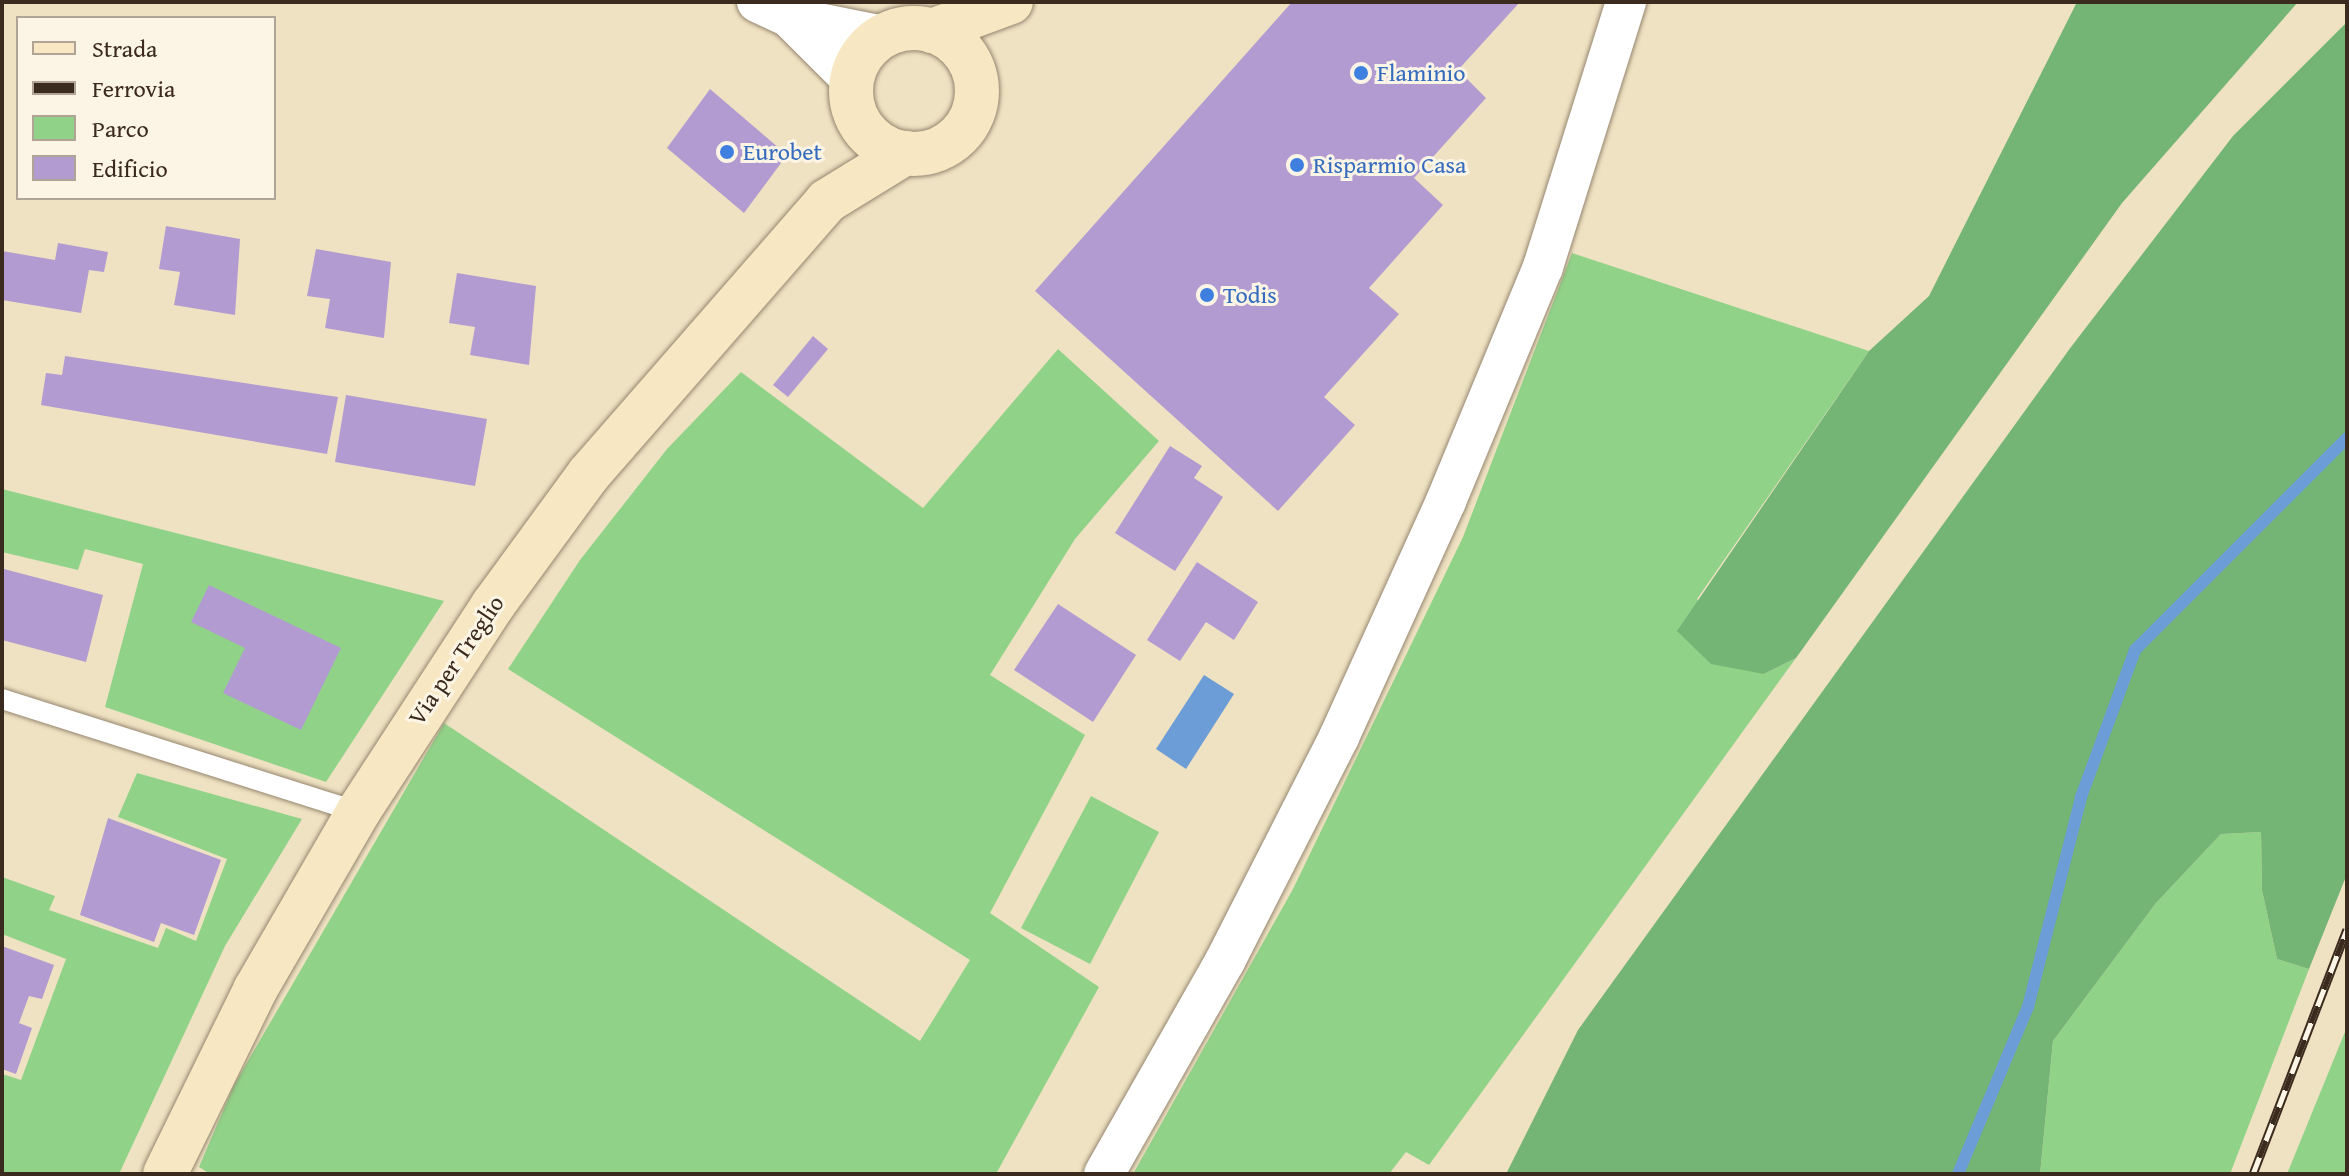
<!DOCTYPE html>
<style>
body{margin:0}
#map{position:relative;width:2349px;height:1176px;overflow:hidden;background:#efe2c2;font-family:"Gentium Book Plus",serif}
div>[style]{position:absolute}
.green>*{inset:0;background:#91d289}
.forest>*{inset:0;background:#74b475}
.water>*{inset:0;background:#6c9dd6}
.stream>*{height:12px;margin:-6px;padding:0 6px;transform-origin:6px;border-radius:6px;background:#6c9dd6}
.building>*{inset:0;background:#b29bd1}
.roads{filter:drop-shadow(0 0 2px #958670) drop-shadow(0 0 2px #958670)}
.service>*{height:20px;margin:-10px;padding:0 10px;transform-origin:10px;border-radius:10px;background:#fff}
.minor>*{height:40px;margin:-20px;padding:0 20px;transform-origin:20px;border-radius:20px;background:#fff}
.secondary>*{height:44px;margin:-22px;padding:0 22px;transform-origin:22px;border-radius:22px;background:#f7e8c3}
.secondary>.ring{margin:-22px;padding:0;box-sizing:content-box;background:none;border:44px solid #f7e8c3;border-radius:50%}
.rail>*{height:9px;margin-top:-4.5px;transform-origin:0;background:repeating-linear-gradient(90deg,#fcf5e5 0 18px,#3b2a1e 0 36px);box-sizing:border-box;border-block:2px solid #3b2a1e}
.dots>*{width:22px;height:22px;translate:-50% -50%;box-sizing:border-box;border:4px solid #fcf5e5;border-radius:50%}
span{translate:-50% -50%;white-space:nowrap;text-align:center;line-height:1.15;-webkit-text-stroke:6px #fcf5e5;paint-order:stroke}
.shop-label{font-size:24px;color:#366cbe}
.left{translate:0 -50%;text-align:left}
.street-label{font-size:24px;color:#3b2a1e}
.frame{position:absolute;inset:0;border:4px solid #3b2a1e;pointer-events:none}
.legend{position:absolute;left:16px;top:16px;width:260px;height:184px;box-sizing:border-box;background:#fcf5e5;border:2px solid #afa495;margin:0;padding:10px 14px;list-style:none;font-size:24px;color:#3b2a1e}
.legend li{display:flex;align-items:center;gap:16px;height:40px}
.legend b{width:40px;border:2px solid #afa495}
</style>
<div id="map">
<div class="green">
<div style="clip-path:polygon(1572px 253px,1869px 351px,1697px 599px,1764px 674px,1796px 658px,1429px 1165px,1406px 1152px,1389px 1174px,1133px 1174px,1293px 889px,1463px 537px)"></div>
<div style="clip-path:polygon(1058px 349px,1159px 441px,1075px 539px,990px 675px,1085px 735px,990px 913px,1099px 987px,996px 1174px,210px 1174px,199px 1167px,234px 1085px,444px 723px,920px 1041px,970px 960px,508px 669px,580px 560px,667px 449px,741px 372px,923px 508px)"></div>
<div style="clip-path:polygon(2px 489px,444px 601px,326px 782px,105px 707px,143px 564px,85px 549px,78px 570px,2px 552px)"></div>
<div style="clip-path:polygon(137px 773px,302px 819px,225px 946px,119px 1174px,2px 1174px,2px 1074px,21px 1080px,66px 959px,2px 934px,2px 877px,55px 896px,49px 910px,158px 948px,166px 928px,196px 941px,227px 859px,118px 817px)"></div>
<div style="clip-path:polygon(1091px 796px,1159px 832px,1090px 964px,1021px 928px)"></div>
<div style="clip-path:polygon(2261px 832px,2262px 890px,2277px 959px,2309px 969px,2230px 1174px,2040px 1174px,2053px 1041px,2156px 903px,2221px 834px)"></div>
<div style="clip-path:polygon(2347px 1027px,2347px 1174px,2287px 1174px)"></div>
</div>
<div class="forest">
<div style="clip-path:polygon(2077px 2px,2298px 2px,2122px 203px,1796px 658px,1764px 674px,1711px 664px,1677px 631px,1869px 351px,1929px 296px)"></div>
<div style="clip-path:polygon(2347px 22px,2347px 874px,2309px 969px,2277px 959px,2262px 890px,2261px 832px,2221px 834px,2156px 903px,2053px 1041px,2040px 1174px,1506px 1174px,1578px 1030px,2071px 347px,2233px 136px)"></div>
</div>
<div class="water">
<div style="clip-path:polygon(1204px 675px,1234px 694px,1186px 769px,1156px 749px)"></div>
</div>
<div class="stream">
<div style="left:1958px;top:1174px;width:181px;rotate:-67.3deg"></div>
<div style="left:2028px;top:1007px;width:217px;rotate:-75.8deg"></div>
<div style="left:2081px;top:797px;width:157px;rotate:-69.8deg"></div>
<div style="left:2135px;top:650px;width:300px;rotate:-45deg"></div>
</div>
<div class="building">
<div style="clip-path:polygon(1292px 2px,1520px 2px,1458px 70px,1486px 98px,1414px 178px,1443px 205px,1369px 288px,1399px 314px,1324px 397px,1355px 425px,1278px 511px,1035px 291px)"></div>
<div style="clip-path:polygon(710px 89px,787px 155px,744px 213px,667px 148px)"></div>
<div style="clip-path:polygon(166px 226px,240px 239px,235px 315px,174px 305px,180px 272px,159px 269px)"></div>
<div style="clip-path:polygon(58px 243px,108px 252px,104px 272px,89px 270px,81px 313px,2px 300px,2px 251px,55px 260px)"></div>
<div style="clip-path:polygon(316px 249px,391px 262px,384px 338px,325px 328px,330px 299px,307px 296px)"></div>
<div style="clip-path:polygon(457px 273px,536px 286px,529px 365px,470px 355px,475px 327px,449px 323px)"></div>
<div style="clip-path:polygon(813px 336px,828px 349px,788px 397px,773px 385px)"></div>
<div style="clip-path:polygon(65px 356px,338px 397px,327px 454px,41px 405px,46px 373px,62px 375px)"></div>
<div style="clip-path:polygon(346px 395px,487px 419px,475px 486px,335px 462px)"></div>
<div style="clip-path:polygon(1170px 446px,1202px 466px,1194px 478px,1223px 497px,1175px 571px,1115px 533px)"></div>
<div style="clip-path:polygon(1197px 562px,1258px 602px,1234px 640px,1206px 622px,1180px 661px,1147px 640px)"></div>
<div style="clip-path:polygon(4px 569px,103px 595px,86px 662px,2px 640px)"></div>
<div style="clip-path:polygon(209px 585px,341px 648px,301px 730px,223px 693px,245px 648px,191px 622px)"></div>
<div style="clip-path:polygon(1058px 604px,1136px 655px,1093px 722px,1014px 670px)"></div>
<div style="clip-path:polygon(108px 818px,221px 860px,194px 935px,161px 923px,154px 942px,80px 915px)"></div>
<div style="clip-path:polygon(2px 946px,54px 965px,42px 999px,29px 996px,19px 1023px,32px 1028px,16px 1074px,2px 1069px)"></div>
</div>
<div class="roads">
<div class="service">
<div style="left:2px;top:699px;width:374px;rotate:17.6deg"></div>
</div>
<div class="minor">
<div style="left:757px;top:2px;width:35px;rotate:25deg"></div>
<div style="left:789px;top:17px;width:97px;rotate:11.3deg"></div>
<div style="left:789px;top:17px;width:89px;rotate:45deg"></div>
<div style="left:1104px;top:1174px;width:245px;rotate:-60.4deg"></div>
<div style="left:1225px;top:961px;width:251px;rotate:-63deg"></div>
<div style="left:1339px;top:737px;width:259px;rotate:-65.6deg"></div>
<div style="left:1446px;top:501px;width:253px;rotate:-67.5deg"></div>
<div style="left:1543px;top:267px;width:278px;rotate:-72.6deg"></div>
</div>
<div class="secondary">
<div class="ring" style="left:851px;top:28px;width:82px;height:82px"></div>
<div style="left:932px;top:31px;width:84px;rotate:-20.2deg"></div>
<div style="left:165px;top:1174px;width:205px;rotate:-63.9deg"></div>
<div style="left:255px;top:990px;width:206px;rotate:-59.9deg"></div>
<div style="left:358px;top:812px;width:247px;rotate:-56.9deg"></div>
<div style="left:493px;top:605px;width:162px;rotate:-53.8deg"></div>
<div style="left:589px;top:474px;width:362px;rotate:-48.9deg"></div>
<div style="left:827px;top:201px;width:92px;rotate:-31.6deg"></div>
</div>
</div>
<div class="rail">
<div style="left:2253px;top:1174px;width:262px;rotate:-69deg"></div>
</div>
<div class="dots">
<div style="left:1361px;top:73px;background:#3f7fe0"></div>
<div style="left:727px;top:152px;background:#3f7fe0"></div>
<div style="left:1297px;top:165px;background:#3f7fe0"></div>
<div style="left:1207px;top:295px;background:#3f7fe0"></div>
</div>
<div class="shop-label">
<span class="left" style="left:1377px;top:73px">Flaminio</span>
<span class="left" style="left:743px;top:152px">Eurobet</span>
<span class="left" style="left:1313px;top:165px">Risparmio Casa</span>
<span class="left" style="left:1223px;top:295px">Todis</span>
</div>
<div class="street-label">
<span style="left:456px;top:660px;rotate:-56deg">Via per Treglio</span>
</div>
<div class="frame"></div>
<ul class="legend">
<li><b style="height:10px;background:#f7e8c3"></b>Strada</li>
<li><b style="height:10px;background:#3b2a1e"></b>Ferrovia</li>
<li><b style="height:22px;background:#91d289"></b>Parco</li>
<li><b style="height:22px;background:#b29bd1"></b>Edificio</li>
</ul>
</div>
